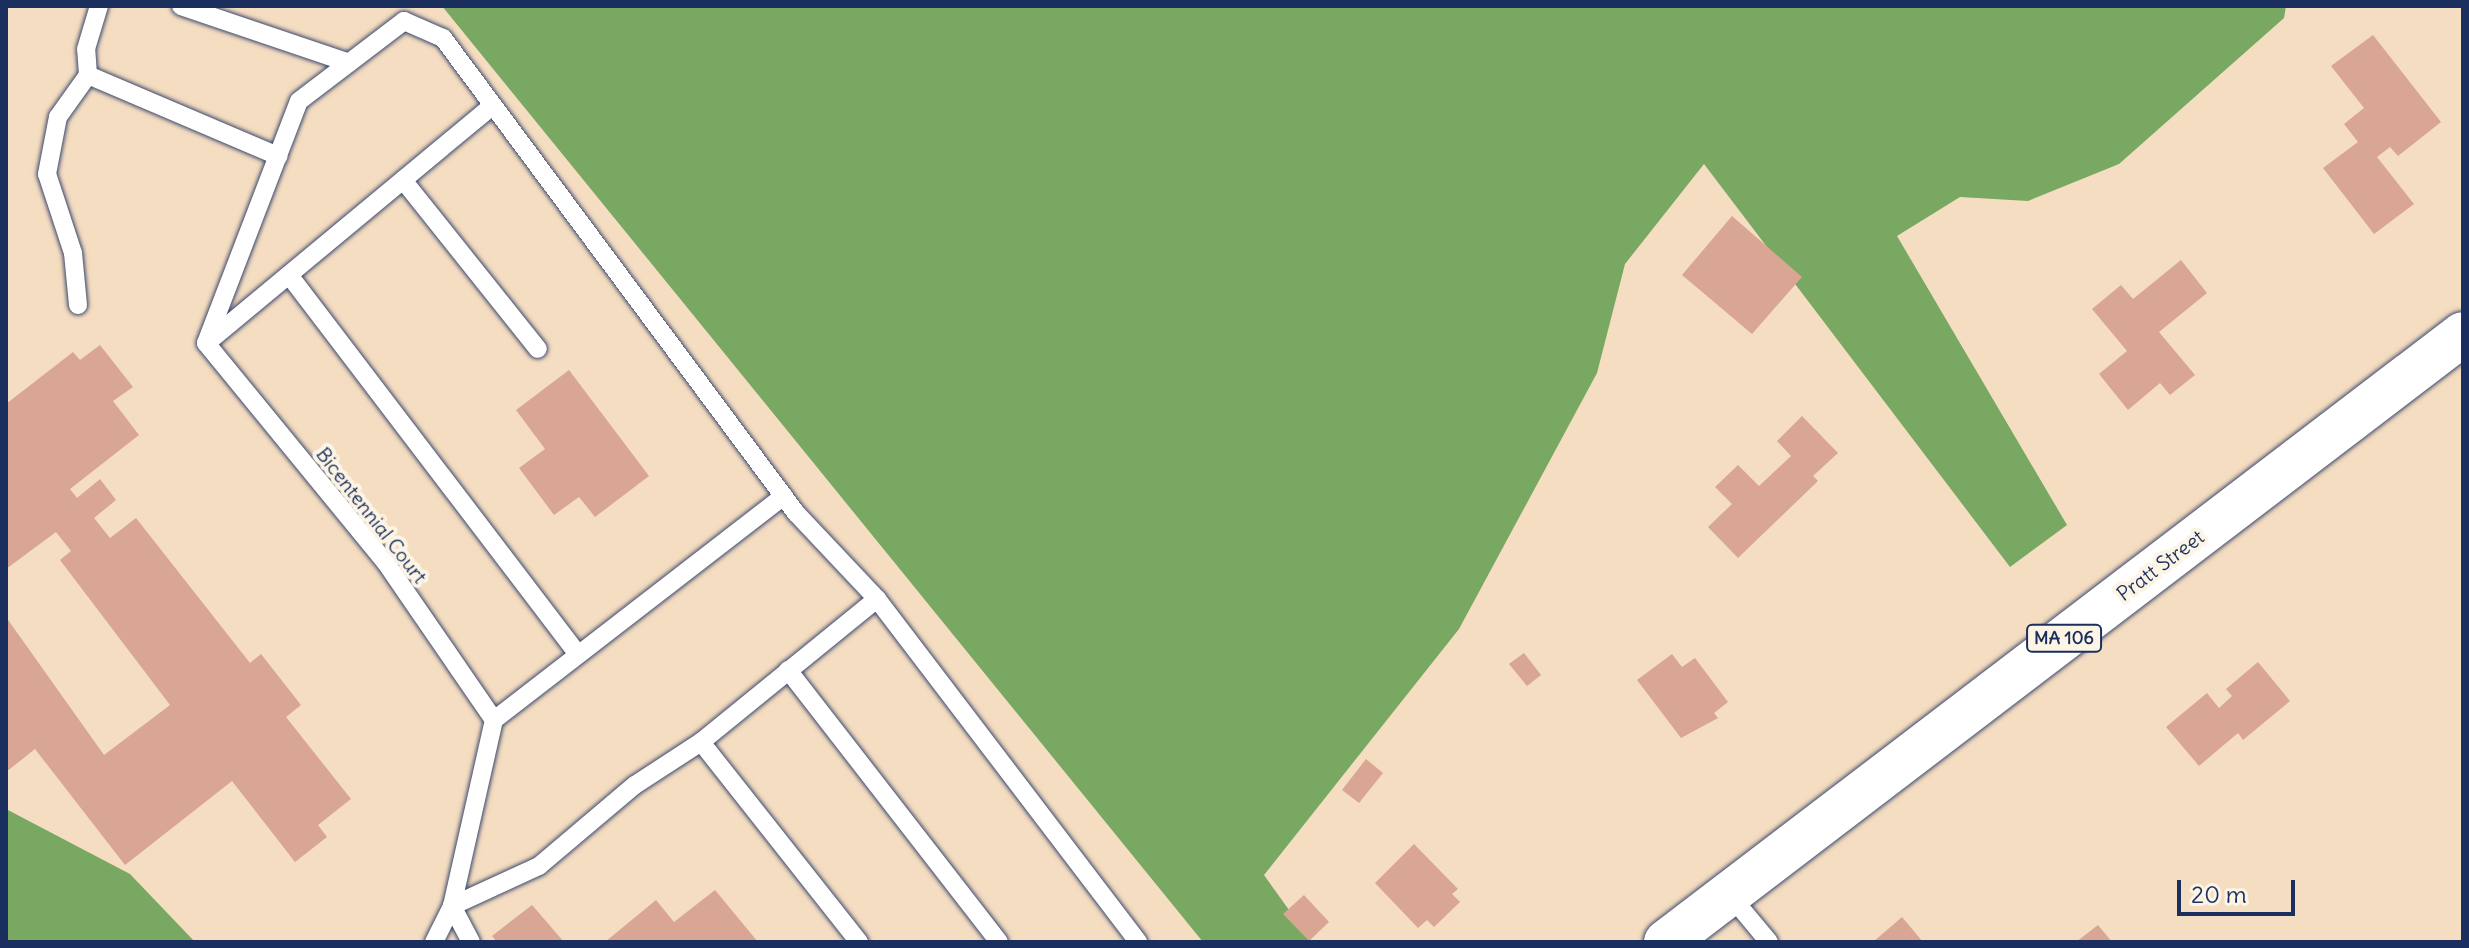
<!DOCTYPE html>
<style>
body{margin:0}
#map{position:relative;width:2469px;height:948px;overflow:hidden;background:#f5ddc1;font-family:Delius,sans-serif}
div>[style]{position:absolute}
.forest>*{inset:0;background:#78a862}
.building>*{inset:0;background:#d8a693}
.roads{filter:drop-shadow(0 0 2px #3c496d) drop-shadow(0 0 2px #3c496d)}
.service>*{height:18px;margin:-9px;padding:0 9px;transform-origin:9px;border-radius:9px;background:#fff}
.primary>*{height:44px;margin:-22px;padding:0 22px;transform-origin:22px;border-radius:22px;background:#fff}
span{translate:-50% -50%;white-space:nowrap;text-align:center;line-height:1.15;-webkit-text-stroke:8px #fcf5e5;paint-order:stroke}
.shield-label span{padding:2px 6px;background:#fcf5e5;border:2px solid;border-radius:6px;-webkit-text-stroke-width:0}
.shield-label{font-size:18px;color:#1b2f5e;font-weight:700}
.street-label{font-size:20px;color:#1b2f5e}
.frame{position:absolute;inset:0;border:8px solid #1b2f5e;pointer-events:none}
.scale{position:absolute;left:2177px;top:880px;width:118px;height:36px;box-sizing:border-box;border:4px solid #1b2f5e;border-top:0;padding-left:10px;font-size:24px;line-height:28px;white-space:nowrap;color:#1b2f5e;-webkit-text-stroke:6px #fcf5e5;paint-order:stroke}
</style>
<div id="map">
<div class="forest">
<div style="clip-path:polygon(442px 6px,2286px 6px,2284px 18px,2119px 164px,2028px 201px,1960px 197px,1897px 236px,2067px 525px,2010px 567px,1704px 164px,1625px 264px,1597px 373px,1459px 629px,1264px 875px,1312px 942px,1203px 942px)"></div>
<div style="clip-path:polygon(6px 809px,130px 874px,195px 942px,6px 942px)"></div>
</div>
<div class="building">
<div style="clip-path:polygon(2373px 35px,2441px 122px,2398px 156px,2390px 147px,2377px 157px,2414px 204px,2374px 234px,2323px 168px,2358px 142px,2344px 124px,2364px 108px,2331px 66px)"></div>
<div style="clip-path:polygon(1732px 216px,1802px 277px,1752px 334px,1682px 275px)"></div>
<div style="clip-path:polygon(2181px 260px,2207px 293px,2159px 332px,2195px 375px,2170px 395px,2160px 383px,2128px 410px,2099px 374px,2127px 351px,2092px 309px,2121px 285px,2133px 299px)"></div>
<div style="clip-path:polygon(100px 345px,133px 387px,113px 401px,139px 435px,70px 489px,77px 498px,100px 479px,116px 500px,94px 518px,110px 538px,136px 518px,250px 663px,261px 654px,301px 705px,286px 717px,351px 799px,318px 825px,327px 837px,295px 862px,232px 781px,125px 865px,35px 749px,6px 772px,6px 617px,104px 755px,170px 705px,60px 560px,71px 551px,56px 532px,6px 569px,6px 404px,73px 352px,80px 360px)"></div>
<div style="clip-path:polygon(569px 370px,649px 476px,595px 517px,579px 497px,554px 515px,519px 468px,545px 449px,516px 410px)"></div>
<div style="clip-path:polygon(1802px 416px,1838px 453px,1813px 476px,1818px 481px,1738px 558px,1708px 527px,1732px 504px,1715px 487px,1738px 465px,1759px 486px,1791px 456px,1777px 441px)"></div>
<div style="clip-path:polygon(1524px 653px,1541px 675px,1527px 686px,1509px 664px)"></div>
<div style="clip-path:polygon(1672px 654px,1682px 667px,1695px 658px,1728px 702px,1714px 713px,1718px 718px,1681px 738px,1637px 680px)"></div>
<div style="clip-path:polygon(2258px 662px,2290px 701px,2243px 740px,2238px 733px,2199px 766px,2166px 727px,2207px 693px,2219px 708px,2232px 696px,2226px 689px)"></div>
<div style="clip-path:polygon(1366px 759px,1383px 773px,1359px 803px,1342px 790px)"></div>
<div style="clip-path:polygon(1414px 844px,1458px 889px,1452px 894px,1460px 902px,1434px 927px,1427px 920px,1418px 928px,1375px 883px)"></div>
<div style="clip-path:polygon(715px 890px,758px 942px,605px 942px,656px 900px,674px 922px)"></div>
<div style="clip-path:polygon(1304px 895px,1329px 922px,1309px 941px,1283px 914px)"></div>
<div style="clip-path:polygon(532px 905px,564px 942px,497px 942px,492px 936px)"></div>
<div style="clip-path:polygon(1902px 917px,1923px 942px,1873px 942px)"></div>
<div style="clip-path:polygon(2098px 925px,2112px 942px,2076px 942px)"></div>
</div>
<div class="roads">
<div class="service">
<div style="left:181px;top:6px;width:177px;rotate:18.7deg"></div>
<div style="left:88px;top:75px;width:207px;rotate:23.1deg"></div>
<div style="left:403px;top:180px;width:216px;rotate:51.4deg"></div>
<div style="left:289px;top:275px;width:477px;rotate:52.7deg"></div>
<div style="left:78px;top:305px;width:52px;rotate:-95.5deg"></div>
<div style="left:73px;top:253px;width:83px;rotate:-108.2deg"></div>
<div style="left:47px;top:174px;width:58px;rotate:-79.1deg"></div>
<div style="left:58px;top:117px;width:52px;rotate:-54.5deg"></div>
<div style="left:88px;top:75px;width:26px;rotate:-94deg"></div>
<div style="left:86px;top:49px;width:45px;rotate:-73.2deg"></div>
<div style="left:209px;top:341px;width:366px;rotate:-39.7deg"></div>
<div style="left:206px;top:343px;width:259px;rotate:-69deg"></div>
<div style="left:299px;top:101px;width:132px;rotate:-37.3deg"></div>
<div style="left:404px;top:21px;width:43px;rotate:23.6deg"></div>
<div style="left:443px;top:38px;width:592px;rotate:53.38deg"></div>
<div style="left:796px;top:513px;width:118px;rotate:46.7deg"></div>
<div style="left:877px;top:599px;width:431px;rotate:52.7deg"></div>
<div style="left:206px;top:343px;width:284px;rotate:50.7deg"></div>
<div style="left:386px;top:563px;width:191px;rotate:55.5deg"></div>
<div style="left:788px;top:670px;width:344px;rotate:52.2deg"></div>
<div style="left:701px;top:742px;width:227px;rotate:-39.1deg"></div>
<div style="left:1729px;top:894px;width:62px;rotate:50.2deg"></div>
<div style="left:434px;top:942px;width:40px;rotate:-63.4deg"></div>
<div style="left:452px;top:906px;width:191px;rotate:-77.3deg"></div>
<div style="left:494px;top:720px;width:366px;rotate:-37.7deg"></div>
<div style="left:471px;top:942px;width:41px;rotate:-117.8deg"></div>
<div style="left:452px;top:906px;width:96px;rotate:-24.7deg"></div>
<div style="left:539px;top:866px;width:126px;rotate:-40.2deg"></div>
<div style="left:635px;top:785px;width:79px;rotate:-33.1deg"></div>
<div style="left:701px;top:742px;width:255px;rotate:51.7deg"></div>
</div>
<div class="primary">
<div style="left:1666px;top:942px;width:1002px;rotate:-37.34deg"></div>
</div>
</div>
<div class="shield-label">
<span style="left:2064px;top:638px">MA 106</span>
</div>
<div class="street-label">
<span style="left:372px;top:515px;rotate:52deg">Bicentennial Court</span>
<span style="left:2160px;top:565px;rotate:-37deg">Pratt Street</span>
</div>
<div class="frame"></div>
<div class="scale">20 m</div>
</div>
